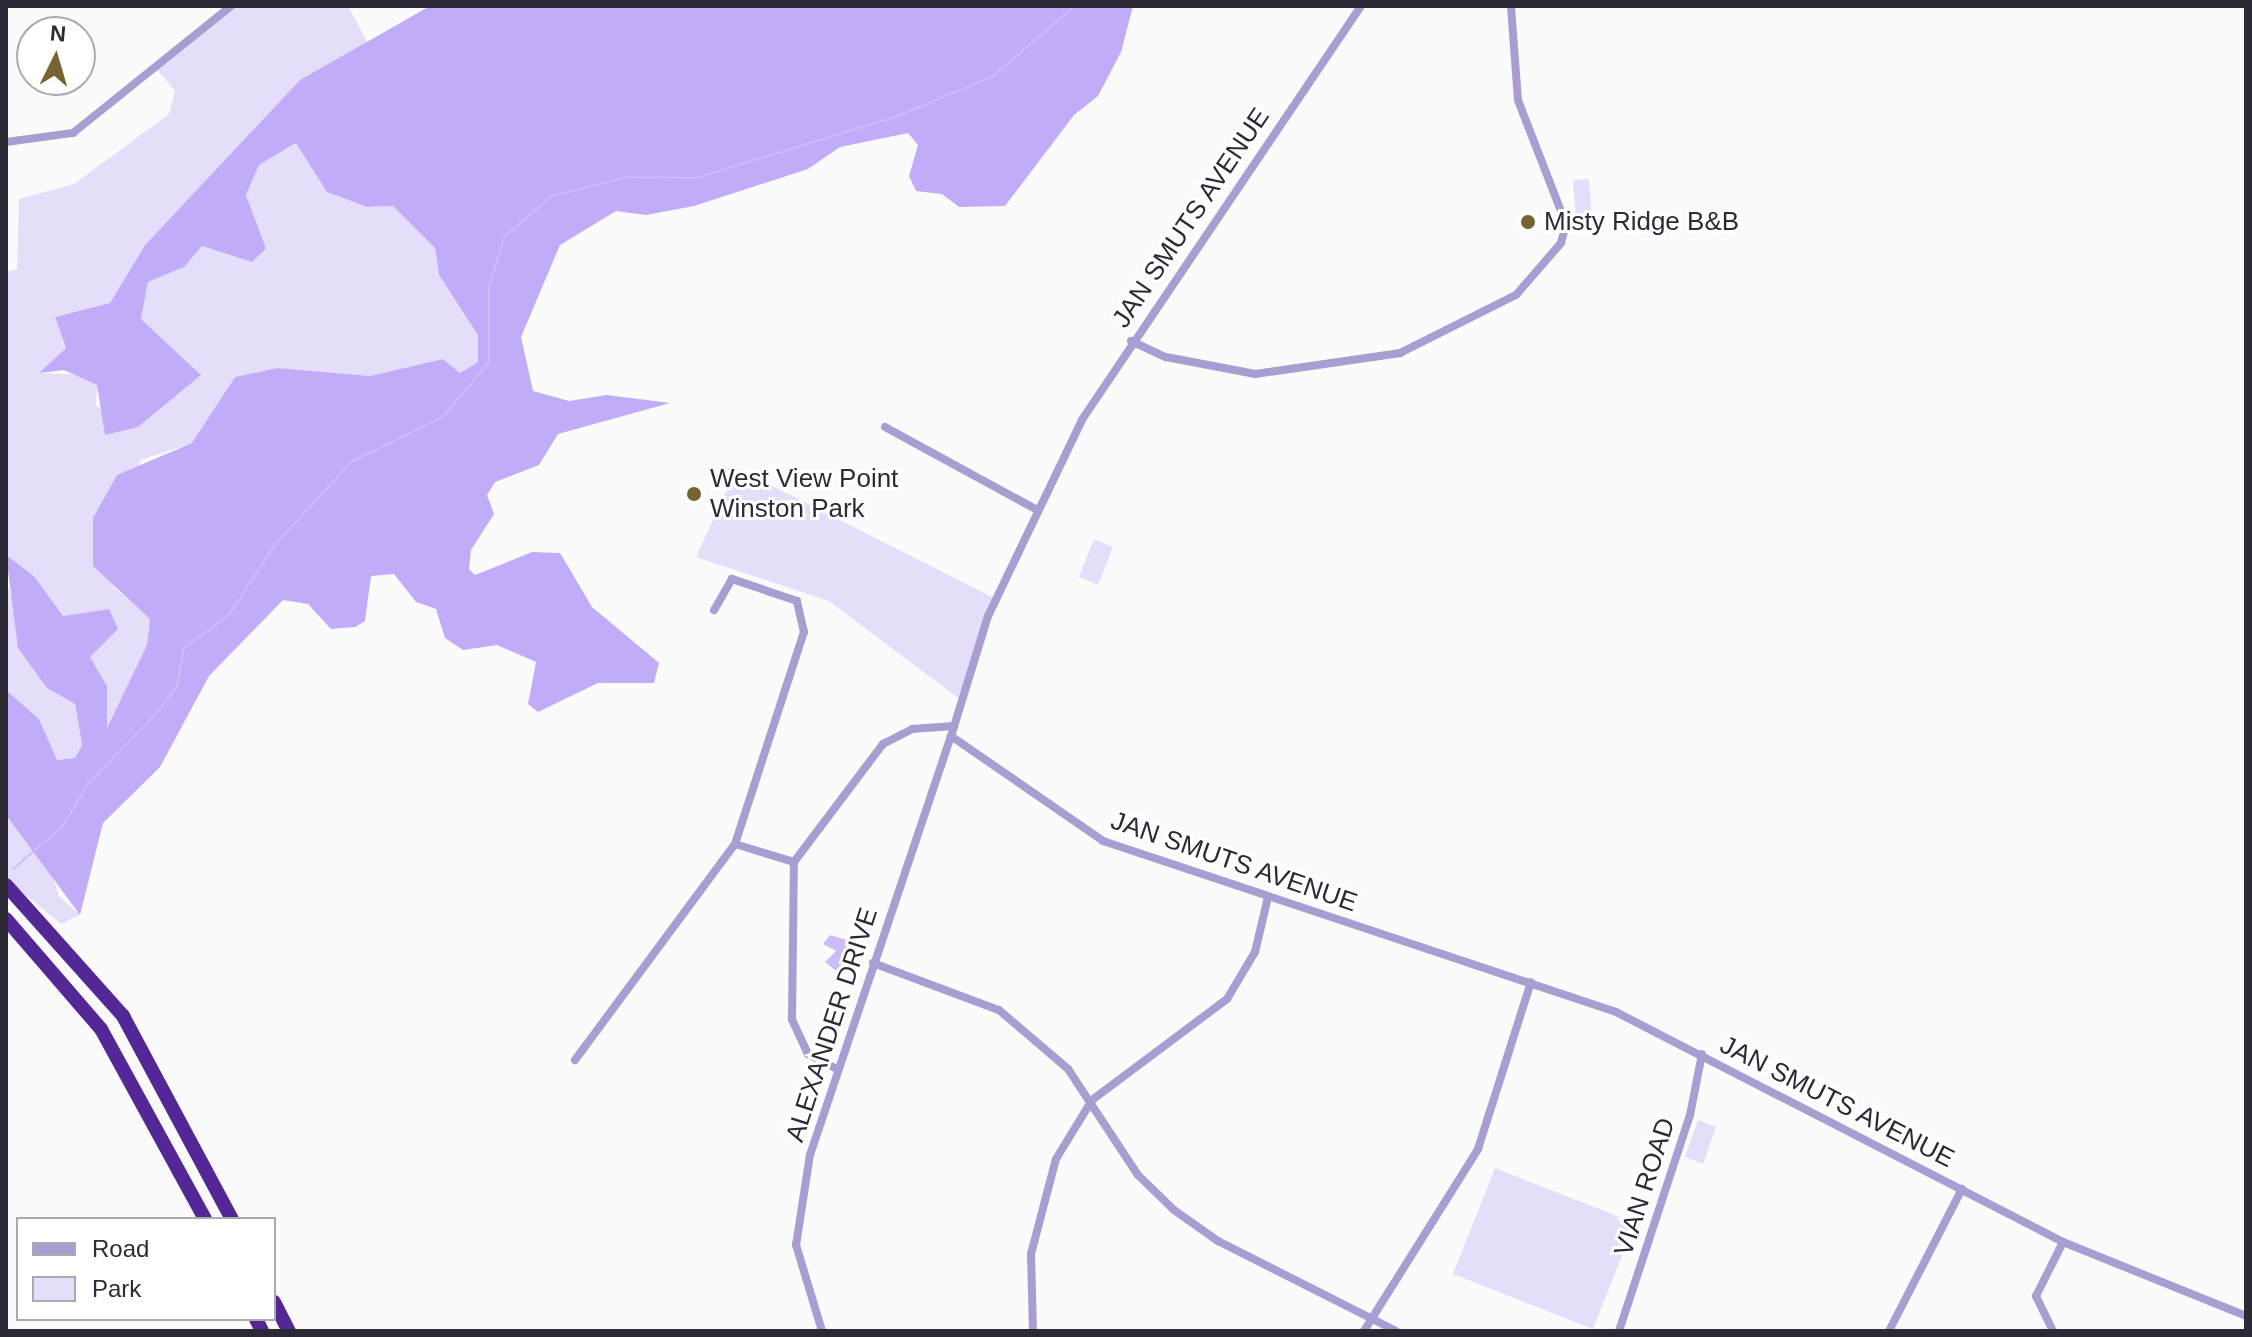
<!DOCTYPE html>
<style>
body{margin:0}
#map{position:relative;width:2252px;height:1337px;overflow:hidden;background:#fbfbfb;font-family:Helvetica,sans-serif}
div>[style]{position:absolute}
.green>*{inset:0;background:#e4defb}
.forest>*{inset:0;background:#c0acf8}
.water>*{inset:0;background:#ccbdfa}
.stream>*{height:2px;margin:-1px;padding:0 1px;transform-origin:1px;border-radius:1px;background:#ccbdfa}
.minor>*{height:8px;margin:-4px;padding:0 4px;transform-origin:4px;border-radius:4px;background:#a99dd1}
.motorway>*{height:14px;margin:-7px;padding:0 7px;transform-origin:7px;border-radius:7px;background:#532896}
.dots>*{width:22px;height:22px;translate:-50% -50%;box-sizing:border-box;border:4px solid #fff;border-radius:50%}
span{translate:-50% -50%;white-space:nowrap;text-align:center;line-height:1.15;-webkit-text-stroke:6px #fff;paint-order:stroke}
.street-label{font-size:26px;color:#2d2a36}
.poi-label{font-size:26px;color:#2d2a36}
.left{translate:0 -50%;text-align:left}
.frame{position:absolute;inset:0;border:8px solid #2d2a36;pointer-events:none}
.legend{position:absolute;left:16px;top:1217px;width:260px;height:104px;box-sizing:border-box;background:#fff;border:2px solid #abaaaf;margin:0;padding:10px 14px;list-style:none;font-size:24px;color:#2d2a36}
.legend li{display:flex;align-items:center;gap:16px;height:40px}
.legend b{width:40px;border:2px solid #abaaaf}
.north{position:absolute;left:16px;top:16px;width:80px;height:80px;box-sizing:border-box;background:#fff;border:2px solid #abaaaf;border-radius:50%;rotate:5deg;font-size:22px;font-weight:700;line-height:32px;text-align:center;color:#2d2a36}
.north::after{content:'';display:block;margin:auto;width:28px;height:36px;background:#786232;clip-path:polygon(50% 0,100% 100%,50% 72%,0 100%)}
</style>
<div id="map">
<div class="green">
<div style="clip-path:polygon(231px 6px,348px 6px,368px 43px,300px 80px,145px 245px,110px 303px,55px 317px,66px 348px,40px 373px,83px 375px,97px 386px,96px 406px,138px 427px,201px 375px,141px 319px,148px 282px,184px 267px,202px 246px,252px 262px,266px 250px,246px 195px,259px 165px,297px 143px,327px 192px,367px 207px,393px 206px,435px 248px,439px 275px,478px 334px,478px 362px,460px 373px,443px 359px,370px 376px,277px 368px,235px 377px,193px 443px,140px 460px,114px 587px,150px 619px,147px 645px,106px 730px,107px 686px,90px 657px,109px 609px,63px 616px,34px 576px,6px 555px,6px 272px,17px 269px,19px 199px,74px 184px,169px 114px,175px 91px,156px 68px)"></div>
<div style="clip-path:polygon(1589px 179px,1592px 216px,1576px 217px,1573px 180px)"></div>
<div style="clip-path:polygon(737px 468px,996px 599px,962px 701px,829px 601px,696px 557px)"></div>
<div style="clip-path:polygon(1094px 539px,1113px 547px,1098px 585px,1079px 577px)"></div>
<div style="clip-path:polygon(6px 583px,17px 608px,19px 648px,47px 688px,75px 704px,82px 745px,75px 758px,57px 760px,39px 719px,6px 690px)"></div>
<div style="clip-path:polygon(6px 815px,49px 866px,59px 896px,80px 915px,61px 924px,6px 879px)"></div>
<div style="clip-path:polygon(1698px 1120px,1716px 1127px,1703px 1164px,1685px 1157px)"></div>
<div style="clip-path:polygon(1495px 1168px,1635px 1223px,1593px 1329px,1453px 1274px)"></div>
</div>
<div class="forest">
<div style="clip-path:polygon(430px 6px,1133px 6px,1121px 52px,1098px 96px,1074px 115px,1005px 206px,959px 207px,942px 194px,916px 191px,909px 176px,918px 145px,908px 133px,840px 147px,808px 169px,694px 206px,646px 215px,616px 211px,560px 245px,521px 337px,533px 391px,569px 401px,607px 395px,670px 403px,558px 434px,539px 465px,495px 482px,487px 495px,494px 514px,471px 550px,469px 569px,475px 575px,532px 552px,560px 553px,592px 607px,659px 663px,654px 683px,598px 683px,538px 712px,528px 704px,536px 662px,497px 645px,463px 650px,445px 638px,436px 609px,416px 602px,394px 574px,371px 576px,365px 621px,355px 627px,331px 629px,308px 604px,283px 600px,209px 676px,160px 767px,103px 823px,80px 915px,6px 815px,6px 690px,39px 719px,57px 760px,75px 758px,82px 745px,75px 704px,47px 688px,18px 648px,6px 555px,34px 576px,63px 616px,109px 609px,118px 629px,90px 657px,107px 686px,107px 728px,147px 645px,150px 619px,93px 566px,93px 518px,117px 475px,192px 443px,235px 377px,277px 368px,370px 376px,443px 359px,460px 373px,478px 362px,478px 335px,439px 275px,435px 248px,393px 206px,367px 207px,327px 192px,296px 143px,259px 165px,246px 195px,266px 249px,252px 262px,202px 246px,184px 267px,148px 282px,141px 319px,201px 375px,138px 427px,105px 435px,97px 385px,64px 370px,39px 373px,66px 348px,55px 317px,110px 303px,145px 245px,300px 80px)"></div>
</div>
<div class="water">
<div style="clip-path:polygon(830px 935px,853px 942px,840px 974px,825px 962px,836px 951px,823px 944px)"></div>
</div>
<div class="stream">
<div style="left:13px;top:869px;width:66px;rotate:-40.7deg"></div>
<div style="left:63px;top:826px;width:50px;rotate:-59.8deg"></div>
<div style="left:88px;top:783px;width:94px;rotate:-45.4deg"></div>
<div style="left:154px;top:716px;width:37px;rotate:-52deg"></div>
<div style="left:177px;top:687px;width:40px;rotate:-80deg"></div>
<div style="left:184px;top:648px;width:56px;rotate:-36.3deg"></div>
<div style="left:229px;top:615px;width:82px;rotate:-56.9deg"></div>
<div style="left:274px;top:546px;width:114px;rotate:-47.5deg"></div>
<div style="left:351px;top:462px;width:102px;rotate:-26.1deg"></div>
<div style="left:443px;top:417px;width:72px;rotate:-50.1deg"></div>
<div style="left:489px;top:362px;width:74px;rotate:-90deg"></div>
<div style="left:489px;top:288px;width:53px;rotate:-73.6deg"></div>
<div style="left:504px;top:237px;width:63px;rotate:-40.5deg"></div>
<div style="left:552px;top:196px;width:77px;rotate:-14.2deg"></div>
<div style="left:627px;top:177px;width:69px;rotate:0.8deg"></div>
<div style="left:696px;top:178px;width:211px;rotate:-17.1deg"></div>
<div style="left:898px;top:116px;width:103px;rotate:-22.8deg"></div>
<div style="left:993px;top:76px;width:108px;rotate:-40.5deg"></div>
</div>
<div class="minor">
<div style="left:1361px;top:6px;width:499px;rotate:124deg"></div>
<div style="left:1082px;top:420px;width:217px;rotate:115.6deg"></div>
<div style="left:988px;top:616px;width:126px;rotate:107.1deg"></div>
<div style="left:951px;top:736px;width:185px;rotate:34.6deg"></div>
<div style="left:1103px;top:841px;width:541px;rotate:18.43deg"></div>
<div style="left:1616px;top:1012px;width:503px;rotate:27.23deg"></div>
<div style="left:2063px;top:1242px;width:197px;rotate:22deg"></div>
<div style="left:6px;top:142px;width:68px;rotate:-7.7deg"></div>
<div style="left:73px;top:133px;width:203px;rotate:-38.8deg"></div>
<div style="left:1131px;top:341px;width:38px;rotate:25deg"></div>
<div style="left:1166px;top:357px;width:91px;rotate:10.8deg"></div>
<div style="left:1255px;top:374px;width:147px;rotate:-8.2deg"></div>
<div style="left:1400px;top:353px;width:130px;rotate:-26.6deg"></div>
<div style="left:1516px;top:295px;width:69px;rotate:-49.1deg"></div>
<div style="left:1561px;top:243px;width:20px;rotate:-75deg"></div>
<div style="left:1566px;top:224px;width:133px;rotate:-111.2deg"></div>
<div style="left:1518px;top:100px;width:94px;rotate:-94.3deg"></div>
<div style="left:885px;top:427px;width:173px;rotate:28.6deg"></div>
<div style="left:735px;top:844px;width:62px;rotate:17deg"></div>
<div style="left:873px;top:963px;width:134px;rotate:20.5deg"></div>
<div style="left:999px;top:1010px;width:91px;rotate:40.5deg"></div>
<div style="left:1068px;top:1069px;width:127px;rotate:56.6deg"></div>
<div style="left:1138px;top:1175px;width:50px;rotate:44.2deg"></div>
<div style="left:1174px;top:1210px;width:54px;rotate:35.2deg"></div>
<div style="left:1218px;top:1241px;width:199px;rotate:26.8deg"></div>
<div style="left:575px;top:1060px;width:269px;rotate:-53.5deg"></div>
<div style="left:735px;top:844px;width:223px;rotate:-72deg"></div>
<div style="left:804px;top:632px;width:32px;rotate:-103deg"></div>
<div style="left:797px;top:601px;width:69px;rotate:-161.3deg"></div>
<div style="left:732px;top:579px;width:36px;rotate:120deg"></div>
<div style="left:837px;top:1069px;width:33px;rotate:-153deg"></div>
<div style="left:808px;top:1054px;width:38px;rotate:-115deg"></div>
<div style="left:792px;top:1019px;width:157px;rotate:-89.3deg"></div>
<div style="left:794px;top:862px;width:148px;rotate:-53deg"></div>
<div style="left:883px;top:744px;width:33px;rotate:-27deg"></div>
<div style="left:912px;top:729px;width:42px;rotate:-4.1deg"></div>
<div style="left:822px;top:1331px;width:90px;rotate:-106.8deg"></div>
<div style="left:796px;top:1245px;width:91px;rotate:-81.2deg"></div>
<div style="left:810px;top:1155px;width:442px;rotate:-71.4deg"></div>
<div style="left:1033px;top:1331px;width:77px;rotate:-91.5deg"></div>
<div style="left:1031px;top:1254px;width:98px;rotate:-75.3deg"></div>
<div style="left:1056px;top:1159px;width:69px;rotate:-58.6deg"></div>
<div style="left:1092px;top:1100px;width:169px;rotate:-36.8deg"></div>
<div style="left:1227px;top:999px;width:55px;rotate:-59.2deg"></div>
<div style="left:1255px;top:952px;width:57px;rotate:-76.7deg"></div>
<div style="left:1364px;top:1331px;width:215px;rotate:-57.9deg"></div>
<div style="left:1478px;top:1149px;width:175px;rotate:-72.4deg"></div>
<div style="left:1619px;top:1331px;width:227px;rotate:-71.8deg"></div>
<div style="left:1690px;top:1115px;width:62px;rotate:-78.9deg"></div>
<div style="left:1889px;top:1331px;width:160px;rotate:-62.8deg"></div>
<div style="left:2053px;top:1331px;width:39px;rotate:-116deg"></div>
<div style="left:2036px;top:1296px;width:60px;rotate:-63.4deg"></div>
</div>
<div class="motorway">
<div style="left:6px;top:885px;width:176px;rotate:48.2deg"></div>
<div style="left:123px;top:1016px;width:230px;rotate:61.8deg"></div>
<div style="left:6px;top:919px;width:145px;rotate:49.2deg"></div>
<div style="left:101px;top:1029px;width:217px;rotate:61.3deg"></div>
<div style="left:274px;top:1302px;width:33px;rotate:63deg"></div>
<div style="left:256px;top:1319px;width:13px;rotate:63deg"></div>
</div>
<div class="dots">
<div style="left:1528px;top:222px;background:#786232"></div>
<div style="left:694px;top:494px;background:#786232"></div>
</div>
<div class="street-label">
<span style="left:1191px;top:218px;rotate:-56deg">JAN SMUTS AVENUE</span>
<span style="left:1234px;top:862px;rotate:19deg">JAN SMUTS AVENUE</span>
<span style="left:832px;top:1025px;rotate:-72deg">ALEXANDER DRIVE</span>
<span style="left:1837px;top:1102px;rotate:27deg">JAN SMUTS AVENUE</span>
<span style="left:1645px;top:1187px;rotate:-72deg">VIAN ROAD</span>
</div>
<div class="poi-label">
<span class="left" style="left:1544px;top:222px">Misty Ridge B&amp;B</span>
<span class="left" style="left:710px;top:494px">West View Point<br>Winston Park</span>
</div>
<div class="frame"></div>
<ul class="legend">
<li><b style="height:10px;background:#a99dd1"></b>Road</li>
<li><b style="height:22px;background:#e4defb"></b>Park</li>
</ul>
<div class="north">N</div>
</div>
